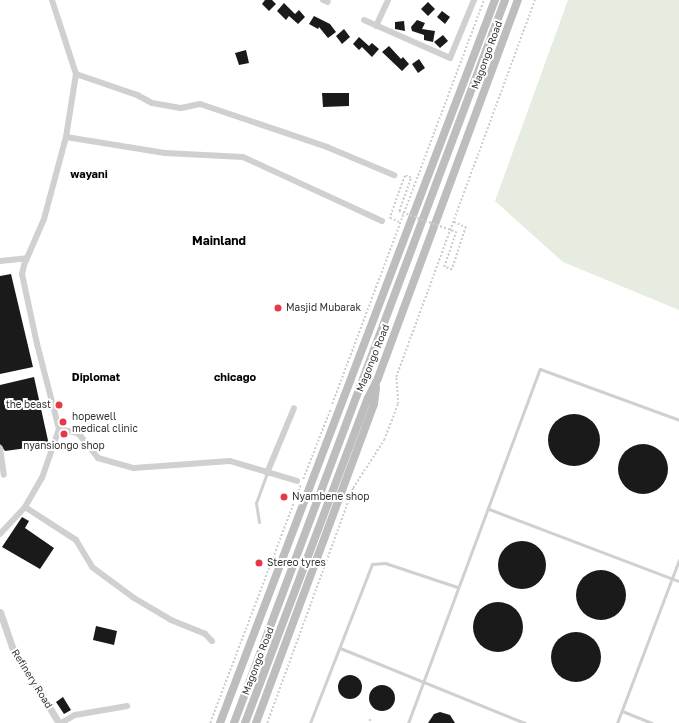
<!DOCTYPE html>
<style>
body{margin:0}
#map{position:relative;width:679px;height:723px;overflow:hidden;background:#fff;font-family:"Golos Text",sans-serif}
div>[style]{position:absolute}
.green>*{inset:0;background:#e6ecdf}
.building>*{inset:0;background:#1a1a1a}
.round{border-radius:50%}
.path>*{height:1.5px;margin-top:-0.75px;transform-origin:0;background:repeating-linear-gradient(90deg,#cdcdcd 0 2px,transparent 0 4px)}
.service>*{height:3px;margin:-1.5px;padding:0 1.5px;transform-origin:1.5px;border-radius:1.5px;background:#d0d0d0}
.minor>*{height:6px;margin:-3px;padding:0 3px;transform-origin:3px;border-radius:3px;background:#d0d0d0}
.tertiary>*{height:7px;margin:-3.5px;padding:0 3.5px;transform-origin:3.5px;border-radius:3.5px;background:#d0d0d0}
.secondary>*{height:8px;margin:-4px;padding:0 4px;transform-origin:4px;border-radius:4px;background:#bdbdbd}
.path-bridge>*{height:1.5px;margin-top:-0.75px;transform-origin:0;background:repeating-linear-gradient(90deg,#cdcdcd 0 2px,transparent 0 4px)}
.dots>*{width:11px;height:11px;translate:-50% -50%;box-sizing:border-box;border:2px solid #fff;border-radius:50%}
span{translate:-50% -50%;white-space:nowrap;text-align:center;line-height:1.15;-webkit-text-stroke:4px #fff;paint-order:stroke}
.street-label{font-size:10px;color:#333}
.poi-label{font-size:10px;color:#333}
.left{translate:0 -50%;text-align:left}
.right{translate:-100% -50%;text-align:right}
.neighbourhood-label{font-size:11px;color:#000;font-weight:700}
.quarter-label{font-size:12px;color:#000;font-weight:700}
</style>
<div id="map">
<div class="green">
<div style="clip-path:polygon(568px 0,679px 0,679px 310px,563px 262px,495px 201px)"></div>
</div>
<div class="building">
<div style="clip-path:polygon(265px 0,272px 0,276px 4px,269px 11px,262px 4px)"></div>
<div style="clip-path:polygon(428px 2px,435px 9px,428px 16px,421px 9px)"></div>
<div style="clip-path:polygon(284px 3px,295px 14px,299px 10px,305px 17px,298px 24px,289px 16px,286px 20px,277px 11px)"></div>
<div style="clip-path:polygon(442px 11px,450px 17px,445px 24px,437px 17px)"></div>
<div style="clip-path:polygon(314px 16px,330px 24px,336px 32px,328px 38px,319px 27px,318px 29px,309px 24px)"></div>
<div style="clip-path:polygon(417px 20px,425px 23px,422px 29px,435px 31px,433px 42px,424px 40px,424px 35px,412px 31px,411px 27px)"></div>
<div style="clip-path:polygon(404px 21px,405px 31px,395px 29px,395px 22px)"></div>
<div style="clip-path:polygon(344px 29px,350px 37px,342px 44px,336px 36px)"></div>
<div style="clip-path:polygon(443px 35px,448px 41px,440px 48px,434px 42px)"></div>
<div style="clip-path:polygon(359px 37px,369px 46px,372px 43px,379px 49px,372px 57px,362px 47px,359px 50px,353px 44px)"></div>
<div style="clip-path:polygon(389px 46px,401px 59px,403px 57px,409px 64px,402px 71px,382px 52px)"></div>
<div style="clip-path:polygon(246px 50px,249px 63px,239px 65px,235px 53px)"></div>
<div style="clip-path:polygon(419px 59px,425px 68px,418px 73px,412px 64px)"></div>
<div style="clip-path:polygon(322px 93px,349px 93px,349px 106px,323px 107px)"></div>
<div style="clip-path:polygon(11px 274px,33px 367px,0 374px,0 276px)"></div>
<div style="clip-path:polygon(34px 377px,49px 445px,5px 451px,0 444px,0 385px)"></div>
<div class="round" style="left:548px;top:414px;width:52px;height:52px"></div>
<div class="round" style="left:618px;top:444px;width:50px;height:50px"></div>
<div style="clip-path:polygon(22px 517px,29px 521px,25px 528px,54px 548px,40px 569px,2px 547px)"></div>
<div class="round" style="left:498px;top:541px;width:48px;height:48px"></div>
<div class="round" style="left:576px;top:570px;width:50px;height:50px"></div>
<div class="round" style="left:473px;top:602px;width:50px;height:50px"></div>
<div style="clip-path:polygon(96px 626px,117px 631px,114px 645px,93px 640px)"></div>
<div class="round" style="left:551px;top:632px;width:50px;height:50px"></div>
<div class="round" style="left:338px;top:675px;width:24px;height:24px"></div>
<div class="round" style="left:369px;top:685px;width:26px;height:26px"></div>
<div style="clip-path:polygon(63px 697px,71px 710px,64px 714px,56px 702px)"></div>
<div style="clip-path:polygon(440px 712px,450px 715px,455px 723px,428px 723px,434px 714px)"></div>
</div>
<div class="path">
<div style="left:399px;top:211px;width:35px;rotate:-70deg"></div>
<div style="left:411px;top:178px;width:6px;rotate:-162deg"></div>
<div style="left:405px;top:176px;width:45px;rotate:109.7deg"></div>
<div style="left:390px;top:218px;width:11px;rotate:22deg"></div>
<div style="left:454px;top:222px;width:13px;rotate:23deg"></div>
<div style="left:466px;top:227px;width:45px;rotate:108deg"></div>
<div style="left:452px;top:270px;width:9px;rotate:-159deg"></div>
<div style="left:444px;top:267px;width:37px;rotate:-71deg"></div>
<div style="left:332px;top:404px;width:432px;rotate:-69.4deg"></div>
<div style="left:303px;top:479px;width:76px;rotate:-68.5deg"></div>
<div style="left:370px;top:719px;width:4px;rotate:90deg"></div>
<div style="left:210px;top:723px;width:254px;rotate:-69.2deg"></div>
<div style="left:267px;top:723px;width:250px;rotate:-69.9deg"></div>
<div style="left:353px;top:488px;width:57px;rotate:-57.1deg"></div>
<div style="left:384px;top:440px;width:39px;rotate:-69deg"></div>
<div style="left:398px;top:404px;width:27px;rotate:-94deg"></div>
<div style="left:396px;top:377px;width:402px;rotate:-69.8deg"></div>
</div>
<div class="service">
<div style="left:489px;top:509px;width:203px;rotate:20.8deg"></div>
<div style="left:259px;top:522px;width:19px;rotate:-99deg"></div>
<div style="left:256px;top:503px;width:32px;rotate:-70deg"></div>
<div style="left:340px;top:648px;width:200px;rotate:22.1deg"></div>
<div style="left:622px;top:711px;width:32px;rotate:22deg"></div>
<div style="left:310px;top:723px;width:171px;rotate:-68.7deg"></div>
<div style="left:372px;top:564px;width:13px;rotate:-4deg"></div>
<div style="left:385px;top:563px;width:76px;rotate:18.4deg"></div>
<div style="left:408px;top:723px;width:378px;rotate:-69.6deg"></div>
<div style="left:540px;top:369px;width:148px;rotate:20.1deg"></div>
<div style="left:617px;top:723px;width:174px;rotate:-69.2deg"></div>
</div>
<div class="minor">
<div style="left:323px;top:0;width:5px;rotate:22deg"></div>
<div style="left:364px;top:20px;width:94px;rotate:23.8deg"></div>
<div style="left:450px;top:58px;width:63px;rotate:-67.5deg"></div>
<div style="left:376px;top:26px;width:29px;rotate:-65deg"></div>
<div style="left:76px;top:74px;width:65px;rotate:19deg"></div>
<div style="left:137px;top:95px;width:17px;rotate:28deg"></div>
<div style="left:152px;top:103px;width:29px;rotate:10deg"></div>
<div style="left:181px;top:108px;width:19px;rotate:-12deg"></div>
<div style="left:200px;top:104px;width:134px;rotate:18.7deg"></div>
<div style="left:327px;top:147px;width:73px;rotate:22.7deg"></div>
<div style="left:66px;top:137px;width:100px;rotate:9.2deg"></div>
<div style="left:165px;top:153px;width:78px;rotate:2.9deg"></div>
<div style="left:243px;top:157px;width:153px;rotate:24.7deg"></div>
<div style="left:0;top:261px;width:27px;rotate:-6deg"></div>
<div style="left:59px;top:429px;width:19px;rotate:12deg"></div>
<div style="left:78px;top:433px;width:32px;rotate:51deg"></div>
<div style="left:98px;top:458px;width:37px;rotate:16deg"></div>
<div style="left:134px;top:468px;width:96px;rotate:-4.2deg"></div>
<div style="left:230px;top:461px;width:70px;rotate:16.6deg"></div>
<div style="left:0;top:448px;width:27px;rotate:82deg"></div>
<div style="left:267px;top:473px;width:70px;rotate:-67.4deg"></div>
<div style="left:25px;top:507px;width:61px;rotate:32.9deg"></div>
<div style="left:76px;top:540px;width:31px;rotate:59deg"></div>
<div style="left:92px;top:567px;width:52px;rotate:36.4deg"></div>
<div style="left:134px;top:598px;width:43px;rotate:30.7deg"></div>
<div style="left:171px;top:620px;width:37px;rotate:22deg"></div>
<div style="left:205px;top:634px;width:10px;rotate:45deg"></div>
<div style="left:0;top:534px;width:37px;rotate:-47deg"></div>
<div style="left:25px;top:507px;width:34px;rotate:-60deg"></div>
<div style="left:42px;top:478px;width:52px;rotate:-70.9deg"></div>
<div style="left:59px;top:429px;width:88px;rotate:-104.5deg"></div>
<div style="left:37px;top:344px;width:72px;rotate:-102.1deg"></div>
<div style="left:22px;top:274px;width:9px;rotate:-77deg"></div>
<div style="left:24px;top:265px;width:50px;rotate:-66.5deg"></div>
<div style="left:44px;top:219px;width:85px;rotate:-75deg"></div>
<div style="left:66px;top:137px;width:64px;rotate:-81deg"></div>
<div style="left:76px;top:74px;width:78px;rotate:-108deg"></div>
<div style="left:61px;top:723px;width:16px;rotate:-30deg"></div>
<div style="left:75px;top:715px;width:53px;rotate:-9.8deg"></div>
</div>
<div class="tertiary">
<div style="left:0;top:612px;width:37px;rotate:71deg"></div>
<div style="left:12px;top:647px;width:89px;rotate:58.3deg"></div>
</div>
<div class="secondary">
<div style="left:220px;top:723px;width:774px;rotate:-69.18deg"></div>
<div style="left:234px;top:723px;width:772px;rotate:-69.45deg"></div>
<div style="left:245px;top:723px;width:347px;rotate:-69.3deg"></div>
<div style="left:368px;top:398px;width:22px;rotate:-63deg"></div>
<div style="left:378px;top:378px;width:403px;rotate:-69.7deg"></div>
<div style="left:256px;top:723px;width:340px;rotate:-69.7deg"></div>
<div style="left:374px;top:404px;width:17px;rotate:-83deg"></div>
</div>
<div class="path-bridge">
<div style="left:399px;top:211px;width:61px;rotate:20.2deg"></div>
</div>
<div class="dots">
<div style="left:278px;top:308px;background:#e63946"></div>
<div style="left:59px;top:405px;background:#e63946"></div>
<div style="left:63px;top:422px;background:#e63946"></div>
<div style="left:64px;top:434px;background:#e63946"></div>
<div style="left:284px;top:497px;background:#e63946"></div>
<div style="left:259px;top:563px;background:#e63946"></div>
</div>
<div class="street-label">
<span style="left:487px;top:55px;rotate:-70deg">Magongo Road</span>
<span style="left:373px;top:358px;rotate:-68deg">Magongo Road</span>
<span style="left:258px;top:661px;rotate:-69deg">Magongo Road</span>
<span style="left:32px;top:679px;rotate:58deg">Refinery Road</span>
</div>
<div class="poi-label">
<span class="left" style="left:286px;top:308px">Masjid Mubarak</span>
<span class="right" style="left:51px;top:405px">the beast</span>
<span class="left" style="left:72px;top:422px">hopewell<br>medical clinic</span>
<span style="left:64px;top:446px">nyansiongo shop</span>
<span class="left" style="left:292px;top:497px">Nyambene shop</span>
<span class="left" style="left:267px;top:563px">Stereo tyres</span>
</div>
<div class="neighbourhood-label">
<span style="left:89px;top:174px">wayani</span>
<span style="left:96px;top:377px">Diplomat</span>
<span style="left:235px;top:377px">chicago</span>
</div>
<div class="quarter-label">
<span style="left:219px;top:241px">Mainland</span>
</div>
</div>
